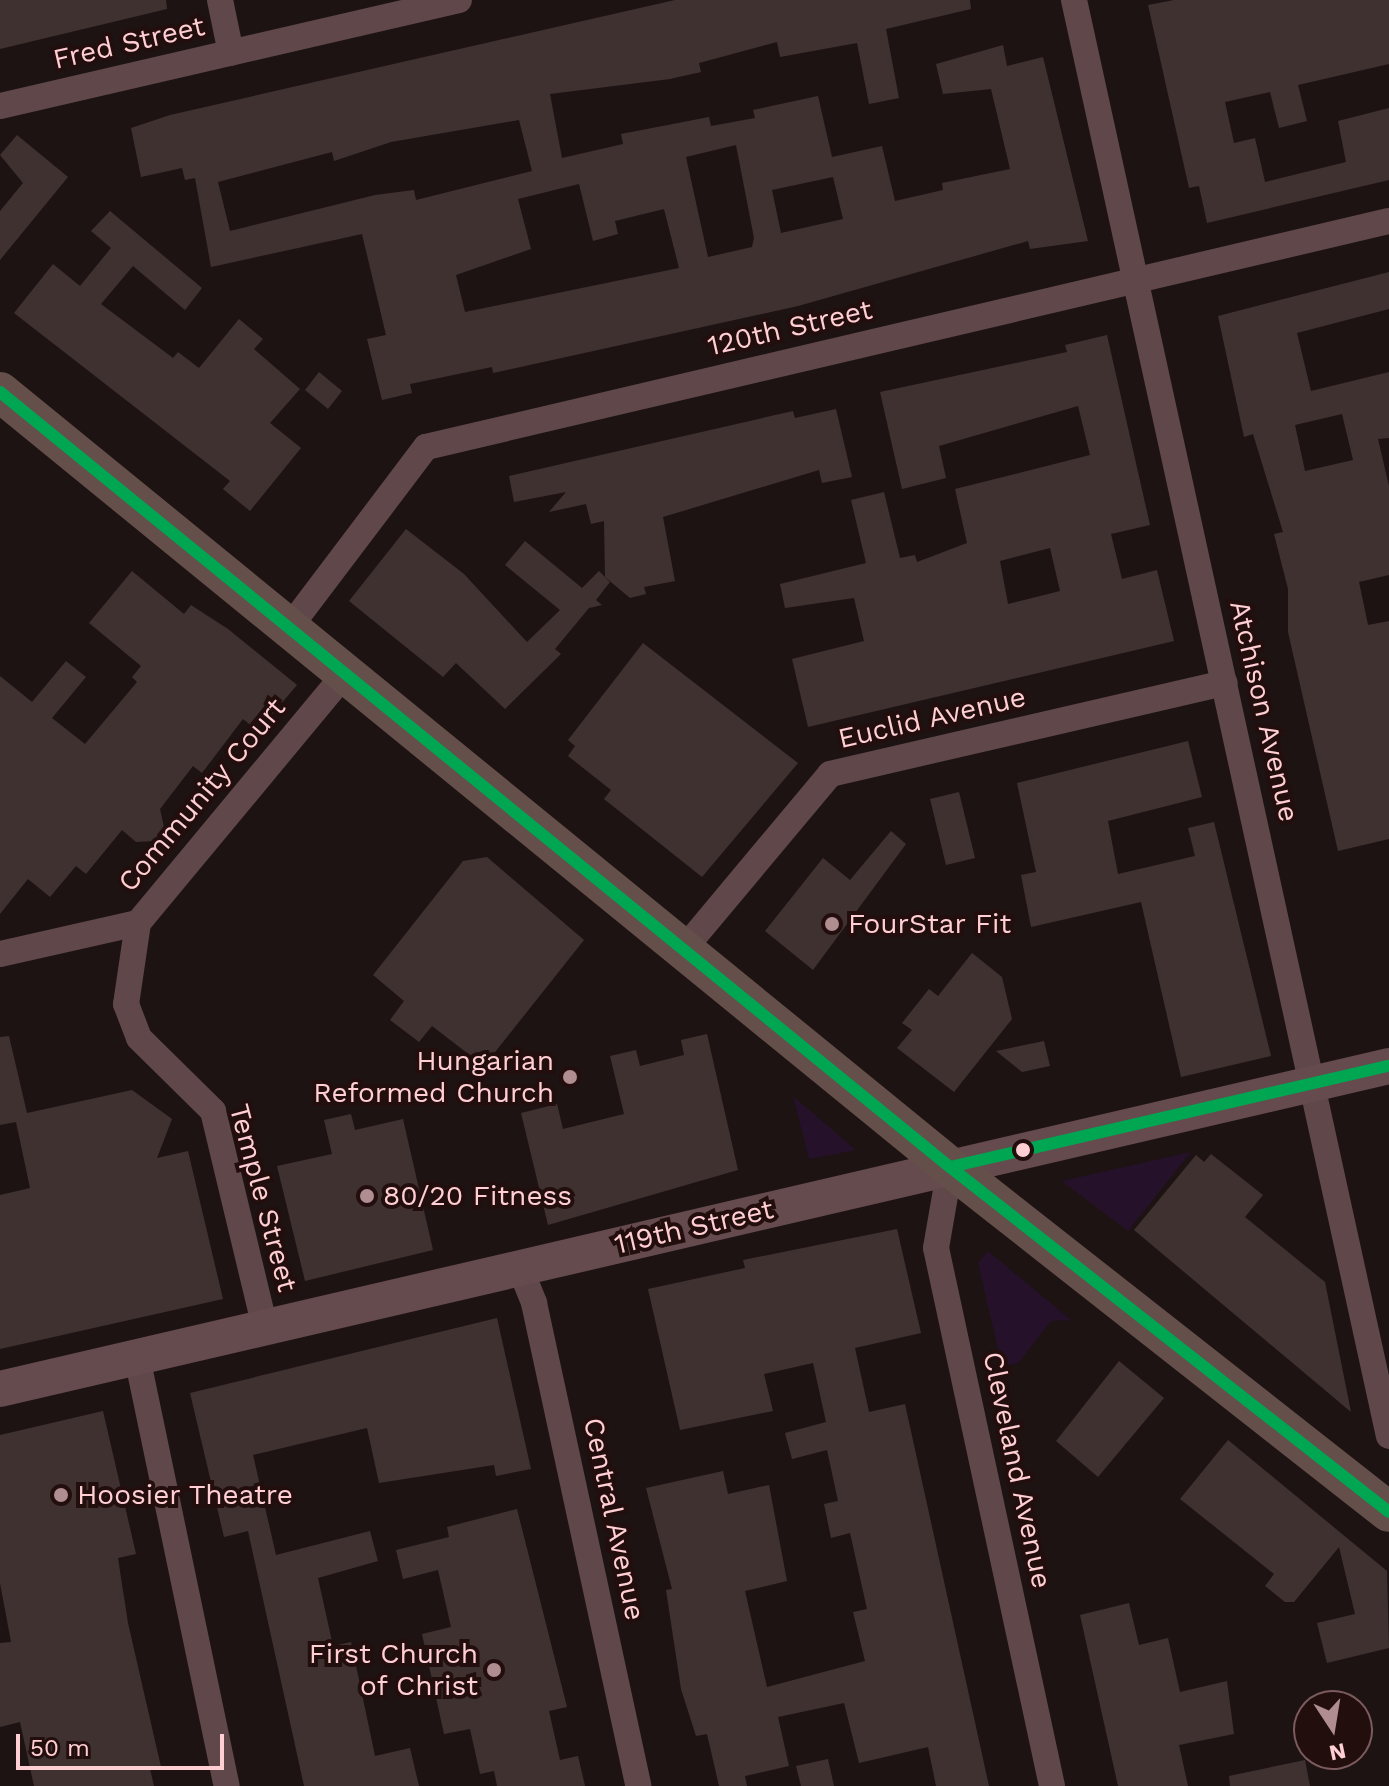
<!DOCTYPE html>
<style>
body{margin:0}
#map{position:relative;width:1389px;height:1786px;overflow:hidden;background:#1e1313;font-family:"Work Sans",sans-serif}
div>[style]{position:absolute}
.green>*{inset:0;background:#251129}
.building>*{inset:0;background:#403131}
.street>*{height:26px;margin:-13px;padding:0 13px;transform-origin:13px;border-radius:13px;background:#5f474a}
.secondary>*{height:36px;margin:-18px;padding:0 18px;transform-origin:18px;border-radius:18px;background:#654a4e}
.primary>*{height:40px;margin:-20px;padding:0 20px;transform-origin:20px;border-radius:20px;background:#654f4a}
.bus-1>*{height:12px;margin:-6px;padding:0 6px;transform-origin:6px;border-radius:6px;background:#00a651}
.dots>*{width:22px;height:22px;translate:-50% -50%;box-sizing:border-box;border:4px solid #230e0e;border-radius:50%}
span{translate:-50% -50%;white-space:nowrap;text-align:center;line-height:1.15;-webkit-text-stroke:8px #230e0e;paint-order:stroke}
.street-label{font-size:28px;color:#ffcfd3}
.poi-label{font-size:28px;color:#ffcfd3}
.left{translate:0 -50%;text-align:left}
.right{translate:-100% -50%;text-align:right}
.north{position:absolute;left:1293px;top:1690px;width:80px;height:80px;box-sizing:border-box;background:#230e0e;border:2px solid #7b5b5d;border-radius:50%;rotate:168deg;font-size:22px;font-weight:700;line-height:32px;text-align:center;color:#ffcfd3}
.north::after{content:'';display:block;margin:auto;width:28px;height:36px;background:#b08d90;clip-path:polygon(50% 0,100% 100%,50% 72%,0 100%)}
.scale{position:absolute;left:16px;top:1734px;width:208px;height:36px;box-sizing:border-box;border:4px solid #ffcfd3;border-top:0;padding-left:10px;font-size:24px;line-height:28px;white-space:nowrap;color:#ffcfd3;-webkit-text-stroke:6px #230e0e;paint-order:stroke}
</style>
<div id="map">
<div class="green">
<div style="clip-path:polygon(793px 1096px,856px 1150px,809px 1159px)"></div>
<div style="clip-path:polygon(1191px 1152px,1128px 1231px,1062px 1181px)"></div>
<div style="clip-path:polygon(988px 1251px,1071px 1320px,1051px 1321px,1018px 1363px,1002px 1366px,978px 1263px)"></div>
</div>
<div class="building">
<div style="clip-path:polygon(0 0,166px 0,167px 9px,0 49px)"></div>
<div style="clip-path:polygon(evenodd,675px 0,970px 0,971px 9px,886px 29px,899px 98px,869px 104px,857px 43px,780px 57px,777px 42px,699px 63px,701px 72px,670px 79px,550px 94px,562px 158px,623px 144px,621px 134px,709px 117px,711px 126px,755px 118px,753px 110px,818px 96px,832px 157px,882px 146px,895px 201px,943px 190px,942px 183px,1010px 169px,991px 89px,943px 94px,936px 64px,1003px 45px,1007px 66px,1043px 57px,1088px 241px,1030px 249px,1028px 241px,798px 306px,493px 373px,492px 367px,410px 384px,412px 393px,382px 400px,367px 339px,386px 335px,362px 234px,211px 267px,195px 178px,185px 180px,182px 168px,141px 177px,131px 128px,170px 115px,675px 0,519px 120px,532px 171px,416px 200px,414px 190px,375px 195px,230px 231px,218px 182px,332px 152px,334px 161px,391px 142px,519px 120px,675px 0,736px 145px,754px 238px,752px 247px,708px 257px,686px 157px,736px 145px,675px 0,833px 177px,843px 219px,781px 233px,772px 190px,833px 177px,675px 0,579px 184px,593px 241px,618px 234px,615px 221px,664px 209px,679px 268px,465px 312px,456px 275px,531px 249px,518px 199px,579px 184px)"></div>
<div style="clip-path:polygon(1174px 0,1389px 0,1389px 64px,1298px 85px,1307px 121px,1279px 128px,1270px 92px,1225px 102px,1234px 143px,1255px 138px,1265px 182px,1346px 162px,1338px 121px,1389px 108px,1389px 180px,1207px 223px,1199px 186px,1189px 188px,1148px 5px)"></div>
<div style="clip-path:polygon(17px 135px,68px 177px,0 260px,0 211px,23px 183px,0 155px)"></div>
<div style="clip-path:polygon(110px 211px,202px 288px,185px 310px,133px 266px,101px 304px,173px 358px,178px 352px,199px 368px,239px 319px,263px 339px,254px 349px,300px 389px,270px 423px,301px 448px,250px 511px,223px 489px,230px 481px,14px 313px,53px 264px,80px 286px,111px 248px,91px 231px)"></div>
<div style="clip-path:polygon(evenodd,1389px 272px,1389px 309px,1297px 333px,1311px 391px,1389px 372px,1389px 438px,1378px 439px,1389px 486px,1389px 575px,1359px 582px,1368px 625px,1389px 621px,1389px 839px,1338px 851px,1288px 632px,1288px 589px,1274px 534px,1283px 532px,1253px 434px,1244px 437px,1218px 316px,1389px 272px,1342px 414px,1353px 460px,1305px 471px,1295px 425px,1342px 414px)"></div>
<div style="clip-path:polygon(evenodd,1107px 335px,1150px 525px,1111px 534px,1122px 579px,1157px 570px,1174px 641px,808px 727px,792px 659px,864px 641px,854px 598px,785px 608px,780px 584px,866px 563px,851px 500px,884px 492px,900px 558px,915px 555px,917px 562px,967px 543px,955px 489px,1090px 455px,1078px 406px,939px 446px,946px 478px,902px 489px,880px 392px,1067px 352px,1065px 345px,1107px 335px,1050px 548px,1060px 591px,1008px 604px,1000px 561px,1050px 548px)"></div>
<div style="clip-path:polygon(319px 372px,342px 391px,328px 409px,305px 390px)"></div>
<div style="clip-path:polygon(836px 409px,852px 477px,822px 483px,819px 470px,663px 517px,675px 581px,644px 587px,646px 594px,630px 598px,605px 577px,604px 521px,591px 524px,586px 504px,549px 512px,566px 492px,514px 502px,509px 476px,793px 411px,795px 418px)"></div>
<div style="clip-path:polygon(406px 529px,464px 574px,527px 642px,560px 610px,505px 565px,525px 541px,582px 588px,599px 571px,610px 582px,596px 600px,602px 605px,589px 608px,555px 649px,561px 654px,505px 709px,456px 663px,443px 677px,349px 601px)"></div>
<div style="clip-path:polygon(132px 571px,184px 614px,191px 605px,228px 629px,297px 685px,258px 731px,243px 719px,202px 773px,193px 766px,160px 809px,164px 827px,154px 841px,136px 842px,122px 830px,86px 874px,76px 866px,50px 897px,28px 879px,0 914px,0 676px,32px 702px,66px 661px,86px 677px,52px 718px,85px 744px,137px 682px,132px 677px,141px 666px,89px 623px)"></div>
<div style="clip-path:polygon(643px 643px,798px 763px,702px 877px,604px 799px,611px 790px,568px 756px,575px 746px,568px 740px)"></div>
<div style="clip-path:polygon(1188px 741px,1202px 797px,1108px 821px,1118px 874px,1195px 856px,1188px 828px,1214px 822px,1271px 1056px,1181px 1077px,1141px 902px,1031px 927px,1021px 875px,1036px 872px,1017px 783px)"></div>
<div style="clip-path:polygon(959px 792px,975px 858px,946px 865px,930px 799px)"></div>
<div style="clip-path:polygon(891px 831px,906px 844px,813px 970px,765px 931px,823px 858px,850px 880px)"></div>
<div style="clip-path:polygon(487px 857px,584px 940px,484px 1066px,432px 1026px,419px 1042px,390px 1020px,404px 1001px,373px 975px,463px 861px)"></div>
<div style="clip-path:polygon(972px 953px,1002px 977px,1012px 1019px,954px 1092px,897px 1048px,912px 1030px,902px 1023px,929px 989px,938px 996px)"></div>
<div style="clip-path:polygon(707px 1034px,738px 1170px,548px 1225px,521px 1113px,557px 1104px,563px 1129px,624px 1114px,610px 1056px,636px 1050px,640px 1066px,684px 1055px,681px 1040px)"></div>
<div style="clip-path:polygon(9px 1036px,27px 1113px,132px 1090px,172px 1119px,157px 1158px,188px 1151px,223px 1299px,0 1349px,0 1195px,30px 1188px,16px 1122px,0 1125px,0 1037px)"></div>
<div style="clip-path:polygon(1044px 1041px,1050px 1066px,1022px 1072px,996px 1051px)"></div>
<div style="clip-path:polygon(351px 1114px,355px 1130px,403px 1119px,433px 1250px,305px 1281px,277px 1166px,332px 1154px,324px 1120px)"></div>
<div style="clip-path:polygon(1211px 1154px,1263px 1195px,1245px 1217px,1325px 1282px,1351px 1412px,1134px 1230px,1196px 1155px,1204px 1162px)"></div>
<div style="clip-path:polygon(897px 1229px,921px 1333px,855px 1348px,869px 1412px,905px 1404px,989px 1786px,936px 1786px,928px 1747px,859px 1763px,844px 1703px,778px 1717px,789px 1766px,745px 1776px,747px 1786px,719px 1786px,707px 1734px,696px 1736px,681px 1689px,666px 1590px,672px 1589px,646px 1488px,723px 1471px,728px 1494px,769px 1485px,787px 1581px,745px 1591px,767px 1687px,865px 1661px,853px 1612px,867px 1609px,850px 1533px,831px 1538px,824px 1504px,838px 1501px,827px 1450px,792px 1459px,785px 1433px,826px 1422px,813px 1363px,764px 1374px,773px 1411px,680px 1430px,648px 1289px,745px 1268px,743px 1260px)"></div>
<div style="clip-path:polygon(497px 1318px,531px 1469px,496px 1476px,494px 1465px,379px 1483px,367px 1428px,253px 1455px,276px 1555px,370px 1531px,378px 1561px,318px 1578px,333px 1646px,351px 1642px,375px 1756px,410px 1748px,419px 1786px,304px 1786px,248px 1531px,224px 1537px,190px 1393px)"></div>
<div style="clip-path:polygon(1119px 1361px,1164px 1398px,1098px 1477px,1056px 1441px)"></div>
<div style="clip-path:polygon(103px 1411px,136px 1554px,118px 1558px,128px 1623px,161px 1767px,150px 1769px,154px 1786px,34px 1786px,20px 1722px,0 1727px,0 1643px,11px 1642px,0 1583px,0 1435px)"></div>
<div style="clip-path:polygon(1228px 1440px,1387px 1571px,1389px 1648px,1327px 1663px,1317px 1623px,1355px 1614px,1339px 1547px,1294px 1602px,1285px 1602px,1265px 1586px,1274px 1574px,1180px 1499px)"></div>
<div style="clip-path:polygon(517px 1509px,567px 1707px,549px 1711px,560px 1760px,578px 1756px,585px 1786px,497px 1786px,494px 1771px,480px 1774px,470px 1729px,444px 1734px,422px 1634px,451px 1627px,438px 1570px,403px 1579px,396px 1550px,449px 1537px,447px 1527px)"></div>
<div style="clip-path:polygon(1129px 1603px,1139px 1645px,1168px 1638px,1180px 1692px,1227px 1681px,1234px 1734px,1179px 1745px,1188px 1786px,1118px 1786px,1080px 1615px)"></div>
<div style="clip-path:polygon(828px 1759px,834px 1786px,801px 1786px,796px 1766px)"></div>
<div style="clip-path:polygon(1305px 1760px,1310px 1786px,1230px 1786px,1229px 1776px)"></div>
</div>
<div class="street">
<div style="left:220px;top:0;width:54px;rotate:78.3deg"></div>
<div style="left:1074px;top:0;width:1470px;rotate:77.63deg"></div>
<div style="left:0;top:106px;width:471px;rotate:-13deg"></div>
<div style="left:289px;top:628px;width:227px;rotate:-52.9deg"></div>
<div style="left:426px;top:447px;width:989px;rotate:-13.21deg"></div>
<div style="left:138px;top:923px;width:82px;rotate:98.4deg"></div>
<div style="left:126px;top:1004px;width:36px;rotate:69deg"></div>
<div style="left:139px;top:1038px;width:104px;rotate:44.6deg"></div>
<div style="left:213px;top:1111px;width:223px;rotate:76.5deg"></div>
<div style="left:683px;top:950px;width:229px;rotate:-50.1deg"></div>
<div style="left:830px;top:774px;width:405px;rotate:-13deg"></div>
<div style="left:0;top:954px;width:141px;rotate:-12.7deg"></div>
<div style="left:138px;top:923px;width:324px;rotate:-50.3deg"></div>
<div style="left:950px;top:1167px;width:82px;rotate:99.8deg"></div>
<div style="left:936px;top:1248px;width:550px;rotate:77.83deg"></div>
<div style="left:520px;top:1268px;width:38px;rotate:68deg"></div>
<div style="left:534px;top:1303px;width:494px;rotate:77.8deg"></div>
<div style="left:137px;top:1357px;width:438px;rotate:78.2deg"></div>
</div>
<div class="secondary">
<div style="left:0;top:1389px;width:1426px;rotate:-13.09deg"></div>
</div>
<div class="primary">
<div style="left:0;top:392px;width:1226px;rotate:39.21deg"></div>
<div style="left:950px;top:1167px;width:558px;rotate:38.16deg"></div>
</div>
<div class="bus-1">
<div style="left:0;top:392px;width:1226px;rotate:39.21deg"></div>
<div style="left:950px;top:1167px;width:558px;rotate:38.16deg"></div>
<div style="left:950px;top:1167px;width:450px;rotate:-13deg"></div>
</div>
<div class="dots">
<div style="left:832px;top:924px;background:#b08d90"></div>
<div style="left:570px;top:1077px;background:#b08d90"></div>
<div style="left:1023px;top:1150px;background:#ffcfd3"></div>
<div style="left:367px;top:1196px;background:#b08d90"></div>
<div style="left:61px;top:1495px;background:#b08d90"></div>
<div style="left:494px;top:1670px;background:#b08d90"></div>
</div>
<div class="street-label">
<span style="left:129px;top:43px;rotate:-13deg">Fred Street</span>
<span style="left:790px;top:328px;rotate:-13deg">120th Street</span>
<span style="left:1264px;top:711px;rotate:77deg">Atchison Avenue</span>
<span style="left:932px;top:718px;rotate:-13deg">Euclid Avenue</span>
<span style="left:202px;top:795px;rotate:-50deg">Community Court</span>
<span style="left:263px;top:1198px;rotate:75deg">Temple Street</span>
<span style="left:694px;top:1227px;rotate:-13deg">119th Street</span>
<span style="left:1017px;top:1470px;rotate:78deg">Cleveland Avenue</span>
<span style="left:614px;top:1519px;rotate:78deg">Central Avenue</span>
</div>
<div class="poi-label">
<span class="left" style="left:848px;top:924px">FourStar Fit</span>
<span class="right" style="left:554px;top:1077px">Hungarian<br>Reformed Church</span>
<span class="left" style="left:383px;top:1196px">80/20 Fitness</span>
<span class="left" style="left:77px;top:1495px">Hoosier Theatre</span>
<span class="right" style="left:478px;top:1670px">First Church<br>of Christ</span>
</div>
<div class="north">N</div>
<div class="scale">50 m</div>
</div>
